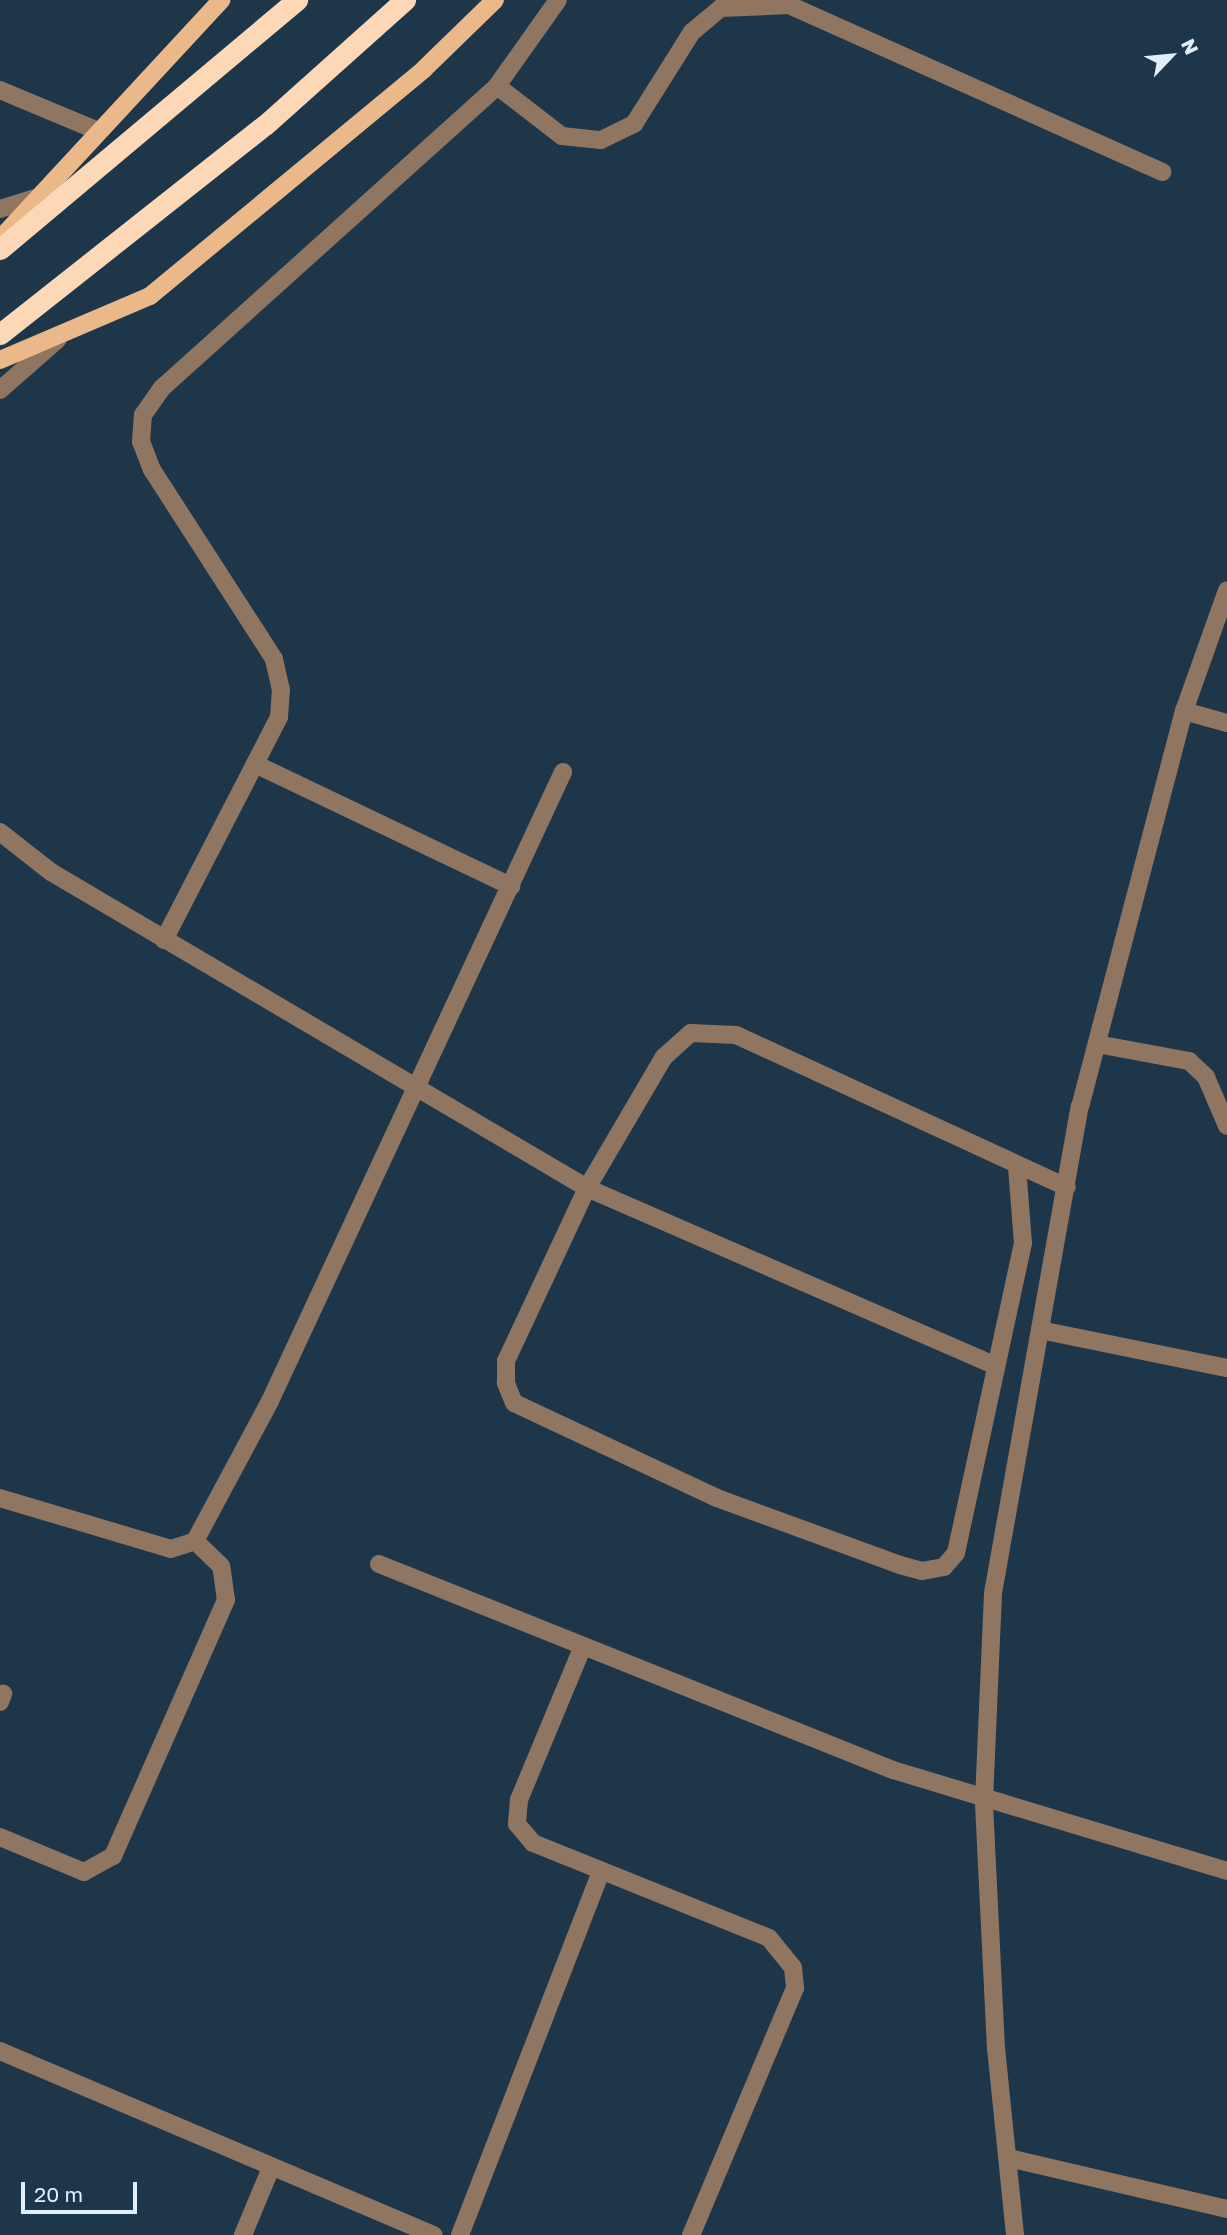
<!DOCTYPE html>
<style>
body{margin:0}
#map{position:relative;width:1227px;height:2235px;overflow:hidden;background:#1e3649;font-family:"Golos Text",sans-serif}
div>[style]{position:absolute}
.minor>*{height:18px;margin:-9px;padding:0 9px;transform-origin:9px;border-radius:9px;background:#907660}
.major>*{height:18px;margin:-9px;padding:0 9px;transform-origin:9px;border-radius:9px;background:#ebb889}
.highway>*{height:21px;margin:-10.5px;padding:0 10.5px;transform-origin:10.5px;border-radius:10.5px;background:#fdd8b6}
span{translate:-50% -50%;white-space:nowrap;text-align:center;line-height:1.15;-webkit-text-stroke:5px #1e3649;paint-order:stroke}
.north{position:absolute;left:1136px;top:21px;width:70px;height:70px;-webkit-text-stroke:5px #1e3649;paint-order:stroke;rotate:64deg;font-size:19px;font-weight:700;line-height:28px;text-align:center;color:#e0effa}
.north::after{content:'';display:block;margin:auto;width:24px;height:32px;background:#e0effa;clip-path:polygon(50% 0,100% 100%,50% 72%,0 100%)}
.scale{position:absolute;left:21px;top:2182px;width:116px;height:32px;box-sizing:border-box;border:4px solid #e0effa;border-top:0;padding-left:9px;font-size:21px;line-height:24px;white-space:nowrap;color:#e0effa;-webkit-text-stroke:5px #1e3649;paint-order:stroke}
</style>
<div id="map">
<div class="minor">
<div style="left:497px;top:86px;width:82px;rotate:37.6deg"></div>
<div style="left:562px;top:136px;width:39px;rotate:6deg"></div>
<div style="left:601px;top:140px;width:37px;rotate:-26deg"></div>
<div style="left:634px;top:124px;width:109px;rotate:-57.8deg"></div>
<div style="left:692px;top:32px;width:38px;rotate:-40deg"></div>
<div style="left:721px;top:8px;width:68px;rotate:-2.5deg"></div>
<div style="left:789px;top:5px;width:409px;rotate:24.1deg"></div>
<div style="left:0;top:90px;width:106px;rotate:22.7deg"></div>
<div style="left:0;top:209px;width:41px;rotate:-17.1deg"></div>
<div style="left:0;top:390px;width:77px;rotate:-41.3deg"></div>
<div style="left:1184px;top:711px;width:45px;rotate:15.6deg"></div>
<div style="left:255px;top:764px;width:284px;rotate:25.5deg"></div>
<div style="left:0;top:832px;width:65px;rotate:38.1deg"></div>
<div style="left:51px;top:872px;width:622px;rotate:30.52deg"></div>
<div style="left:587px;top:1188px;width:445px;rotate:23.5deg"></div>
<div style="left:164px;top:940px;width:251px;rotate:-62.7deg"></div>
<div style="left:279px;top:717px;width:27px;rotate:-86deg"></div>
<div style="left:281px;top:690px;width:32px;rotate:-103deg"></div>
<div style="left:274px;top:659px;width:225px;rotate:-122.8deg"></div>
<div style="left:152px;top:470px;width:30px;rotate:-111deg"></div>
<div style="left:141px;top:442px;width:27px;rotate:-86deg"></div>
<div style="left:143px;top:415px;width:33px;rotate:-55deg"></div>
<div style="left:162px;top:388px;width:451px;rotate:-42deg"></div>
<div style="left:497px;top:86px;width:105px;rotate:-54.7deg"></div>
<div style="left:1097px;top:1044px;width:94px;rotate:10.5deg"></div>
<div style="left:1189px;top:1061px;width:23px;rotate:43deg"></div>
<div style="left:1206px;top:1077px;width:53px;rotate:66.8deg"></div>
<div style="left:1017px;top:1167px;width:76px;rotate:85.5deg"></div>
<div style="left:1023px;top:1243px;width:317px;rotate:102.2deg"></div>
<div style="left:956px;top:1553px;width:18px;rotate:131deg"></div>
<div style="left:944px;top:1567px;width:22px;rotate:170deg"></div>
<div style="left:922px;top:1571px;width:23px;rotate:-165deg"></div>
<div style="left:900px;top:1565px;width:195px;rotate:-159.9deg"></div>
<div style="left:717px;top:1498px;width:224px;rotate:-154.9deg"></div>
<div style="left:514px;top:1403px;width:22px;rotate:-112deg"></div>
<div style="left:506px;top:1383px;width:22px;rotate:-90deg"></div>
<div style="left:506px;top:1361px;width:191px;rotate:-64.9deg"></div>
<div style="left:587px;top:1188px;width:152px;rotate:-59.6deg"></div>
<div style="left:664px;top:1057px;width:36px;rotate:-42deg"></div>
<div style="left:691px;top:1033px;width:45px;rotate:2.5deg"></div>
<div style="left:736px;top:1035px;width:364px;rotate:24.7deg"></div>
<div style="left:1040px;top:1330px;width:191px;rotate:11.5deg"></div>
<div style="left:0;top:1498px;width:178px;rotate:16.6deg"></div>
<div style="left:171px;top:1549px;width:25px;rotate:-18deg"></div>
<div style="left:195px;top:1541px;width:159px;rotate:-61.8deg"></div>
<div style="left:270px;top:1401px;width:694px;rotate:-65.02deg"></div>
<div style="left:379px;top:1564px;width:554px;rotate:21.84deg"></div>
<div style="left:893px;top:1770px;width:349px;rotate:16.8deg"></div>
<div style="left:583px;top:1646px;width:167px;rotate:112.6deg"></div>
<div style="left:519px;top:1800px;width:24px;rotate:95deg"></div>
<div style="left:517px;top:1824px;width:25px;rotate:50deg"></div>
<div style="left:533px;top:1843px;width:254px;rotate:21.9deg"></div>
<div style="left:769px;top:1938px;width:38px;rotate:51deg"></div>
<div style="left:793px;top:1968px;width:20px;rotate:84deg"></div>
<div style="left:795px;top:1988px;width:268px;rotate:112.8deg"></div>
<div style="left:0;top:1702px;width:9px;rotate:-69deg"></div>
<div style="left:0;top:1837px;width:91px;rotate:22.6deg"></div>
<div style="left:84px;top:1872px;width:33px;rotate:-29deg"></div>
<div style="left:113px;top:1856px;width:280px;rotate:-66.2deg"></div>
<div style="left:226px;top:1600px;width:34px;rotate:-98deg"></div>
<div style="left:221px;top:1566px;width:36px;rotate:-136deg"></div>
<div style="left:0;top:2051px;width:471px;rotate:23deg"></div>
<div style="left:1008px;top:2158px;width:225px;rotate:13.1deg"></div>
<div style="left:243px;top:2235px;width:70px;rotate:-67.4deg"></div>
<div style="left:460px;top:2235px;width:390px;rotate:-68.8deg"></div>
<div style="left:1015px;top:2235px;width:187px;rotate:-95.8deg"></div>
<div style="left:996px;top:2049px;width:249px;rotate:-92.8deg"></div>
<div style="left:984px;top:1800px;width:207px;rotate:-87.5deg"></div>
<div style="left:993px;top:1593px;width:494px;rotate:-79.9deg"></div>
<div style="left:1080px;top:1107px;width:409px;rotate:-75.3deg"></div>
<div style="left:1184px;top:711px;width:128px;rotate:-70.4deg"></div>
</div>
<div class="major">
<div style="left:0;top:239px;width:326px;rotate:-47.2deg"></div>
<div style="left:0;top:360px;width:163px;rotate:-23.1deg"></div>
<div style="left:150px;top:296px;width:356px;rotate:-39.6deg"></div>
<div style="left:424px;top:69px;width:99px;rotate:-44.2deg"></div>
</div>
<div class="highway">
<div style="left:0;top:249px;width:388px;rotate:-40deg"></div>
<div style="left:0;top:334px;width:337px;rotate:-38.3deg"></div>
<div style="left:265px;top:125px;width:188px;rotate:-41.8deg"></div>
</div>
<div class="north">N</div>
<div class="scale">20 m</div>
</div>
